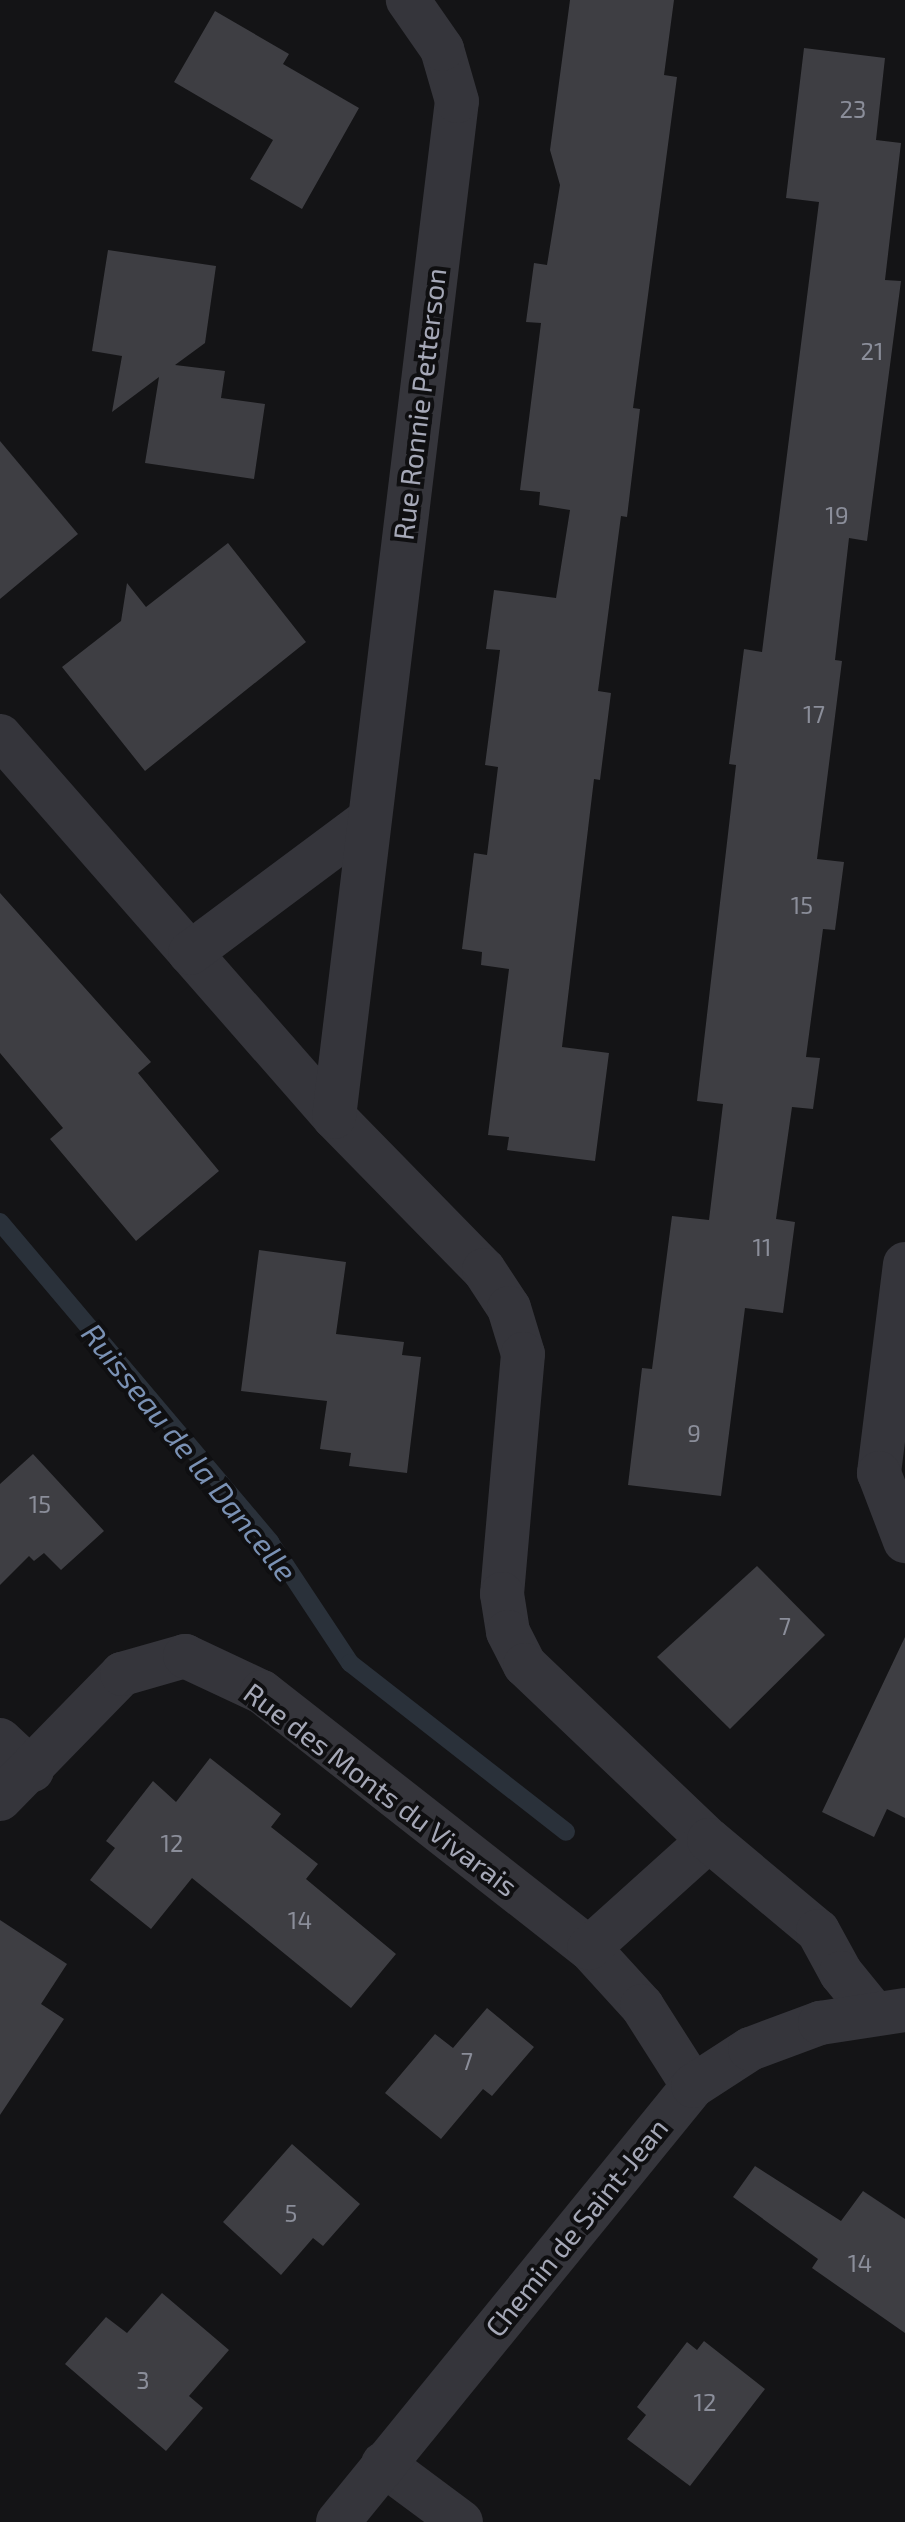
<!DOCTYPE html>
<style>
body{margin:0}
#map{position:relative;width:905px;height:2522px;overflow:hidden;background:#141416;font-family:"Exo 2",sans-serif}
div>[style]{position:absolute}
.stream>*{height:18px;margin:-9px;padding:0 9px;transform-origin:9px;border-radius:9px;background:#2a313a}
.building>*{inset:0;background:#3e3e43}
.minor>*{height:44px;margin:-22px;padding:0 22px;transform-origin:22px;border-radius:22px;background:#35353b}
.tertiary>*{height:44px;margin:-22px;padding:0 22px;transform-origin:22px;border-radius:22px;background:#35353b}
span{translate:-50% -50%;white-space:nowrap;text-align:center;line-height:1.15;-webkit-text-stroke:8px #0f0f11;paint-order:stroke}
.number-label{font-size:24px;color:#8b8e9a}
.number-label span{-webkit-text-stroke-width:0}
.street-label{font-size:28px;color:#a5a8b7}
.water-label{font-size:30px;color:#7a91b4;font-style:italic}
</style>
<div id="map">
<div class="stream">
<div style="left:0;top:1222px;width:419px;rotate:49.8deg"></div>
<div style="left:270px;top:1542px;width:145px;rotate:56.5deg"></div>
<div style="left:350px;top:1663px;width:274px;rotate:38deg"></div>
</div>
<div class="building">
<div style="clip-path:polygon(570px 0,674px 0,664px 75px,677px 77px,633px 408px,640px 409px,627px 517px,621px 516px,598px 691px,611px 693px,600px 780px,594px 779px,562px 1047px,609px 1053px,595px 1161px,507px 1150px,509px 1137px,488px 1135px,509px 969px,481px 965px,482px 952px,462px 949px,474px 853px,487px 855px,498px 767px,485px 765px,500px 650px,486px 649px,494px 590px,556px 598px,570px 510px,539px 505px,540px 492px,520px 490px,541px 323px,526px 322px,534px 263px,547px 265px,560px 185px,550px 150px)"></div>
<div style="clip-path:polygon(215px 11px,289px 54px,283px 64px,359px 108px,302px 209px,250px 179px,273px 140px,174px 82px)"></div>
<div style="clip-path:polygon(804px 48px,885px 58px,876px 140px,901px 143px,885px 280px,901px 281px,867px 541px,849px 538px,835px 660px,842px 661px,817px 859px,844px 862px,835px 930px,823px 929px,806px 1057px,820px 1058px,813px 1109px,792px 1107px,776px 1219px,795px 1222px,783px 1313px,745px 1308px,721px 1496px,628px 1485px,642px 1368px,652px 1369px,672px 1216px,709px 1220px,723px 1104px,697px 1101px,736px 765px,729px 764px,744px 649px,762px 652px,819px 202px,786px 198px)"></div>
<div style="clip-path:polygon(108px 250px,216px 266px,205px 343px,175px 365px,225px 371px,221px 398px,265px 404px,254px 479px,145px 463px,159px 377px,112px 412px,122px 356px,92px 351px)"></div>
<div style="clip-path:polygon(0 441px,78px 534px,0 599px)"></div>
<div style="clip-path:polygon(228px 543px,306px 642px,145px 771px,62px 667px,121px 621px,127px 583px,146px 607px)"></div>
<div style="clip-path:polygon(0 893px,151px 1062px,138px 1073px,219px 1171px,136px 1241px,50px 1139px,63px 1128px,0 1053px)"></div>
<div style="clip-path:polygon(259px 1250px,346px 1262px,336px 1334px,404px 1342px,402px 1355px,421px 1357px,407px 1473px,349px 1466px,351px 1453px,320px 1449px,327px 1401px,241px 1391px)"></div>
<div style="clip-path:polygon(33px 1454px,104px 1531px,61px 1570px,44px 1553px,34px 1561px,29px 1556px,0 1585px,0 1484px)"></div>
<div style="clip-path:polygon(757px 1566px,825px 1635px,730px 1729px,657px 1657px)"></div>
<div style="clip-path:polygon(905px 1637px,905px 1818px,887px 1809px,874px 1837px,822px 1812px)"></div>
<div style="clip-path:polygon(210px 1758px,281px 1814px,271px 1827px,318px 1864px,306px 1879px,396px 1954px,351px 2008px,192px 1878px,151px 1929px,90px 1880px,115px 1848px,106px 1841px,153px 1781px,176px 1802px)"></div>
<div style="clip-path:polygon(0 1920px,67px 1964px,41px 2004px,64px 2019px,0 2115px)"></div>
<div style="clip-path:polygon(487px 2008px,534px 2047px,492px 2096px,483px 2089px,441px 2139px,385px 2093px,435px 2034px,453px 2048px)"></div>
<div style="clip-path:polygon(292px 2144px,360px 2204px,323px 2246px,313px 2238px,281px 2275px,223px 2222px)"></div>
<div style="clip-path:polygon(755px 2166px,841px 2221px,863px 2191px,905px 2219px,905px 2333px,812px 2268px,818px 2259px,733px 2197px)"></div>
<div style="clip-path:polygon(162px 2293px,229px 2350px,189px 2396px,203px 2408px,166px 2451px,65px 2364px,106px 2317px,127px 2333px)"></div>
<div style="clip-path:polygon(704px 2341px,765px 2389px,690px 2486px,627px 2439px,646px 2415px,637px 2407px,687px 2342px,697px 2350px)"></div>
</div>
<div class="minor">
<div style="left:0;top:736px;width:507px;rotate:48.76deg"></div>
<div style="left:334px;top:1117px;width:214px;rotate:45.6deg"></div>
<div style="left:484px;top:1270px;width:45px;rotate:56.7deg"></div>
<div style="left:509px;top:1308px;width:48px;rotate:73.1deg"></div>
<div style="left:523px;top:1354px;width:241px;rotate:95deg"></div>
<div style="left:502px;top:1594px;width:38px;rotate:81deg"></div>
<div style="left:508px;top:1632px;width:37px;rotate:63deg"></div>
<div style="left:525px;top:1665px;width:254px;rotate:43.6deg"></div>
<div style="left:190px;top:953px;width:221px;rotate:-36.7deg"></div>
<div style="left:334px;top:1117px;width:1023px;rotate:-83.1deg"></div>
<div style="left:457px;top:101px;width:54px;rotate:-106.1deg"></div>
<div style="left:442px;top:49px;width:60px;rotate:-124.8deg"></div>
<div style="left:905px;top:1264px;width:211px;rotate:97.1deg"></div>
<div style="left:879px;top:1473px;width:73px;rotate:69.1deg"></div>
<div style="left:0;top:1740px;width:44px;rotate:43.2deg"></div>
<div style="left:0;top:1799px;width:175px;rotate:-45.7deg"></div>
<div style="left:122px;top:1674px;width:66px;rotate:-15.9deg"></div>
<div style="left:185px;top:1656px;width:85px;rotate:25.1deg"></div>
<div style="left:262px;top:1692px;width:415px;rotate:38.1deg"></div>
<div style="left:589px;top:1948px;width:79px;rotate:47.6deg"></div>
<div style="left:642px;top:2006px;width:95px;rotate:57.5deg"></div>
<div style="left:589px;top:1948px;width:161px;rotate:-42deg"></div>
<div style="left:709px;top:1840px;width:142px;rotate:39.9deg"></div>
<div style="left:818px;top:1931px;width:48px;rotate:61.3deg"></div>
<div style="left:841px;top:1973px;width:49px;rotate:50.8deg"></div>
<div style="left:383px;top:2464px;width:97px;rotate:36.6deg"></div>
</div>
<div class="tertiary">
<div style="left:338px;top:2522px;width:562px;rotate:-50.85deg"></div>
<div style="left:693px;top:2086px;width:68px;rotate:-33deg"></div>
<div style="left:750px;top:2049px;width:75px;rotate:-20.4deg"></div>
<div style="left:820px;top:2023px;width:86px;rotate:-8.7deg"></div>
</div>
<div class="number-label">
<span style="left:853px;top:109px">23</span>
<span style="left:872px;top:351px">21</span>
<span style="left:837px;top:515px">19</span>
<span style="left:814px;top:714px">17</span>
<span style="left:802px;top:905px">15</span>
<span style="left:762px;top:1247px">11</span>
<span style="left:694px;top:1433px">9</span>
<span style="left:40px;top:1504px">15</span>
<span style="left:785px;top:1626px">7</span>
<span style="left:172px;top:1843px">12</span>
<span style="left:300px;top:1920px">14</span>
<span style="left:467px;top:2061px">7</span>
<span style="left:291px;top:2213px">5</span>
<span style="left:860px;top:2263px">14</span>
<span style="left:143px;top:2380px">3</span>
<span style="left:705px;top:2402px">12</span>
</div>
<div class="street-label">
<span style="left:419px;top:404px;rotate:-83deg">Rue Ronnie Petterson</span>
<span style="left:381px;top:1789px;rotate:37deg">Rue des Monts du Vivarais</span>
<span style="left:576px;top:2227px;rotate:-51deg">Chemin de Saint-Jean</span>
</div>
<div class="water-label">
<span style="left:190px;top:1452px;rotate:51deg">Ruisseau de la Dancelle</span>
</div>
</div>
